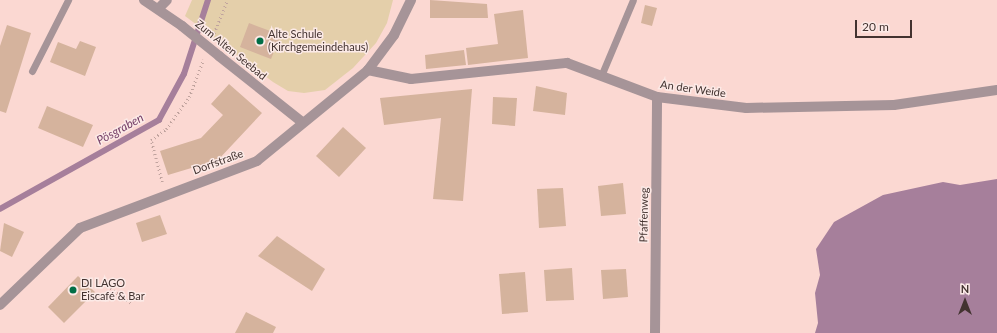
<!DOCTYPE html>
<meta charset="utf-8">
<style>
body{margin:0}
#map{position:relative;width:997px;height:333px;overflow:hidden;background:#fbd8d2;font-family:Lato,sans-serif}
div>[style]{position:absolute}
.green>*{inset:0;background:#e4cfaa}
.water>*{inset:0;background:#a67f9b}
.stream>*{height:5.5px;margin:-2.75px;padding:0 2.75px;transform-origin:2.75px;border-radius:2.75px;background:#a67f9b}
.building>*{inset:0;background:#d5b39d}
.path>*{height:2.5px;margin-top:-1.25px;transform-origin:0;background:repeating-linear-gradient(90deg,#c0a39e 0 1px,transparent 0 4px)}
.service>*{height:7px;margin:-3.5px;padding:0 3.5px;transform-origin:3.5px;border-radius:3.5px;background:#a69498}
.minor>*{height:10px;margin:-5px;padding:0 5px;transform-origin:5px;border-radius:5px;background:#a69498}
.tertiary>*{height:10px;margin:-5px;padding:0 5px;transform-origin:5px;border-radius:5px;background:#a69498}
.tertiary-bridge>*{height:10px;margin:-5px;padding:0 5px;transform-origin:5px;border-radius:5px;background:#a69498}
.dots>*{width:11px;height:11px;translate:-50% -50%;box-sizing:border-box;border:2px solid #fceae7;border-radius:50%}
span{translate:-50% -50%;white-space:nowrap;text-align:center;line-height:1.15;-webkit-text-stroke:3px #fceae7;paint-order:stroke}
.poi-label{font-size:11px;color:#433330}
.left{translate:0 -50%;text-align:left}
.street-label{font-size:11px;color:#433330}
.water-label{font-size:12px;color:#764169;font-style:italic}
.north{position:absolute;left:945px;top:281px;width:40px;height:40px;-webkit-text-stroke:3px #fceae7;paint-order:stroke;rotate:0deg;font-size:11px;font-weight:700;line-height:16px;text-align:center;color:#433330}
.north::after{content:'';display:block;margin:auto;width:14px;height:18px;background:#433330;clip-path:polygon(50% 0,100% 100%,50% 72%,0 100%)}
.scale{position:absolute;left:855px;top:20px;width:57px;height:18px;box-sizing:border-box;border:2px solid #433330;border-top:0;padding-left:5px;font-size:12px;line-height:14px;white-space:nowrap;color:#433330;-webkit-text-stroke:3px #fceae7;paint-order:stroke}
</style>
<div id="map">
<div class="green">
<div style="clip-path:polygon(192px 0,393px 0,387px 23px,376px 43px,353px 68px,325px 90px,304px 93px,288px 91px,273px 82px,185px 16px)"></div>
</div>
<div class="water">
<div style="clip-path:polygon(997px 179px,997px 333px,815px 333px,818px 323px,815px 293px,820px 275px,816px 249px,834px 222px,883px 195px,943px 182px,960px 185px)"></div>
</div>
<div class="stream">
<div style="left:0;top:209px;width:182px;rotate:-29.2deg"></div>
<div style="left:159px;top:120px;width:52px;rotate:-61.5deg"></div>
<div style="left:184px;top:74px;width:78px;rotate:-72deg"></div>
</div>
<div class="building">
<div style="clip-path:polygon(430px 0,487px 4px,488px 18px,430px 18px)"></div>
<div style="clip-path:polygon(645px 5px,657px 8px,652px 26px,641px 23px)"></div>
<div style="clip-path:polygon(523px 10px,528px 58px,468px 65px,466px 48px,498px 44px,494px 14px)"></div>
<div style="clip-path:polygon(249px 23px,281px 35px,271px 59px,240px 47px)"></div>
<div style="clip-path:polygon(7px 25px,31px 33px,6px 113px,0 111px,0 46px)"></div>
<div style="clip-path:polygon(80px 41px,96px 47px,85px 76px,50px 62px,58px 42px,76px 49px)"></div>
<div style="clip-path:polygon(464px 50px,466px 65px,426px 69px,425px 55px)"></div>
<div style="clip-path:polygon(229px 84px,262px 113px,218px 160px,168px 175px,160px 151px,201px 138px,223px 115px,211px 104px)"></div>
<div style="clip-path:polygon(536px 86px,567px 93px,565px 115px,533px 111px)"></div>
<div style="clip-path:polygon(472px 89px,463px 201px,433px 199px,441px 118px,384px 125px,380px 98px)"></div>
<div style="clip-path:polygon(493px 97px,517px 98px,515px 126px,492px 124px)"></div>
<div style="clip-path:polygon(47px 106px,93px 125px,83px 147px,38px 128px)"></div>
<div style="clip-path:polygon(343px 127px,366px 148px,339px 177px,316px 156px)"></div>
<div style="clip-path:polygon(623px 183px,626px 214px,601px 216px,598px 186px)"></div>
<div style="clip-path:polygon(563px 188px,566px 226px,539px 228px,537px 189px)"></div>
<div style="clip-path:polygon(160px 215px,167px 234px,142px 242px,136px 223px)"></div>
<div style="clip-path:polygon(4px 223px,24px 232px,12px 257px,0 251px)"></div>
<div style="clip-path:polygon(277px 236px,325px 269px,312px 291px,258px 256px)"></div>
<div style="clip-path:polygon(572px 268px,574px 300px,546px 301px,544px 270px)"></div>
<div style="clip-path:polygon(626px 269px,628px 297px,603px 299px,601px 270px)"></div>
<div style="clip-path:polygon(525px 272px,528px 312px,502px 314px,499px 274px)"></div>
<div style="clip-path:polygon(78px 276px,95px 292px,64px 323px,48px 307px)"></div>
<div style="clip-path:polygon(246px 312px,276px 327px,273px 333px,235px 333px)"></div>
</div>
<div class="path">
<div style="left:214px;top:33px;width:35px;rotate:-68deg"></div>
<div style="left:162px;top:182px;width:43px;rotate:-104.7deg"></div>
<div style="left:151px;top:140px;width:19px;rotate:-36deg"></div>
<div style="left:166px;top:129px;width:39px;rotate:-54deg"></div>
<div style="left:189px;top:97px;width:40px;rotate:-69deg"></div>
<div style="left:107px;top:286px;width:29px;rotate:35deg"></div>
</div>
<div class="service">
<div style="left:32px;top:71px;width:80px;rotate:-63.1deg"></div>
<div style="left:601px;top:76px;width:82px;rotate:-67.2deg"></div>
</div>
<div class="minor">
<div style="left:159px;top:8px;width:11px;rotate:-45deg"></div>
<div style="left:368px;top:70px;width:44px;rotate:11.8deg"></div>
<div style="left:411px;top:79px;width:157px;rotate:-5.9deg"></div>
<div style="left:567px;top:63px;width:96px;rotate:20.7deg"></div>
<div style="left:657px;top:97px;width:90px;rotate:7deg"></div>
<div style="left:746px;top:108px;width:148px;rotate:-1.2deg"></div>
<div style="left:894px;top:105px;width:104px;rotate:-8.3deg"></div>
<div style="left:655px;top:333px;width:236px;rotate:-89.5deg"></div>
</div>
<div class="tertiary">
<div style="left:144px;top:0;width:46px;rotate:34.4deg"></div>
<div style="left:219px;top:56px;width:106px;rotate:38.5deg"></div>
<div style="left:0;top:305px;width:111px;rotate:-43.9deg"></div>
<div style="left:80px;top:228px;width:189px;rotate:-20.7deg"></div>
<div style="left:257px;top:161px;width:144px;rotate:-39.3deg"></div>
<div style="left:368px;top:70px;width:44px;rotate:-53.4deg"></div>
<div style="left:394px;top:35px;width:39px;rotate:-64deg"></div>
</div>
<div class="tertiary-bridge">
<div style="left:182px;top:26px;width:48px;rotate:39deg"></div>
</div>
<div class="dots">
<div style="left:260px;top:41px;background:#006e46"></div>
<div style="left:73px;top:290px;background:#006e46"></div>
</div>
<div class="poi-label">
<span class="left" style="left:268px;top:41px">Alte Schule<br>(Kirchgemeindehaus)</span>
<span class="left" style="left:81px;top:290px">DI LAGO<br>Eiscafé &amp; Bar</span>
</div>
<div class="street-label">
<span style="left:231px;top:50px;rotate:39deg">Zum Alten Seebad</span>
<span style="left:693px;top:89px;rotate:8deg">An der Weide</span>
<span style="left:218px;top:162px;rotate:-20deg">Dorfstraße</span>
<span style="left:644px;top:215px;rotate:-89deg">Pfaffenweg</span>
</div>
<div class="water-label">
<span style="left:120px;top:129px;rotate:-29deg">Pösgraben</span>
</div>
<div class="north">N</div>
<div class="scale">20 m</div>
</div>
